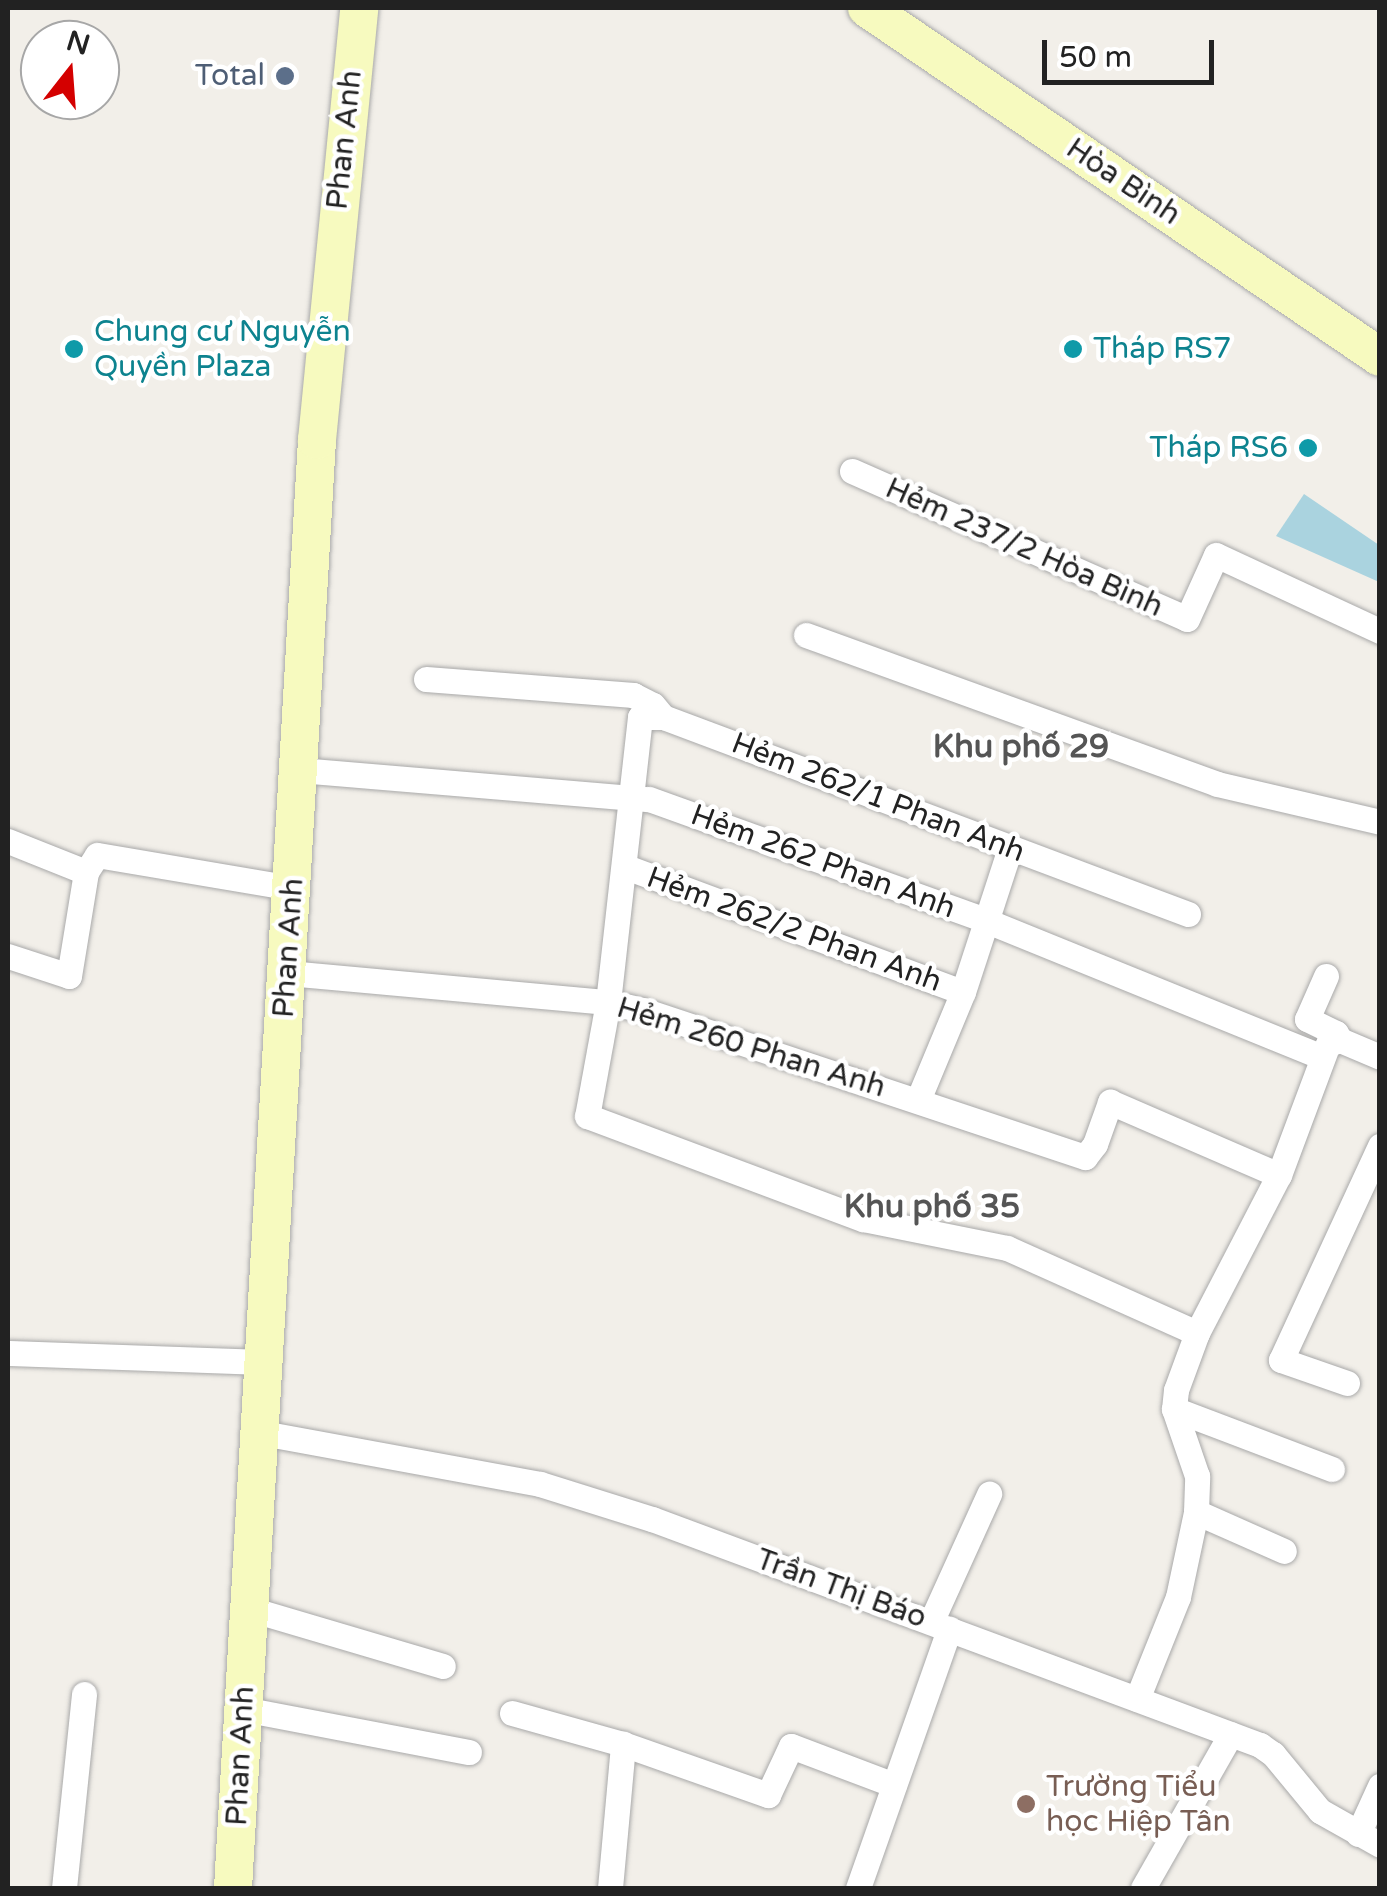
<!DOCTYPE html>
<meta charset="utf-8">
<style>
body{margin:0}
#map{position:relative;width:1387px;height:1896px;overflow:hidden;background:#f2efe9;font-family:"Varela Round",sans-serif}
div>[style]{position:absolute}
.water>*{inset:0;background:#aad3df}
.roads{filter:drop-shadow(0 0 2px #a9a9a9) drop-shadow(0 0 2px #a9a9a9)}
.street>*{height:25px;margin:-12.5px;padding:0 12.5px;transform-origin:12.5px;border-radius:12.5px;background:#fff}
.secondary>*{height:38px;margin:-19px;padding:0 19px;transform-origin:19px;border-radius:19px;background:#f7fabf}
.dots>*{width:28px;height:28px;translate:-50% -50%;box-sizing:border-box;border:5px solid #fff;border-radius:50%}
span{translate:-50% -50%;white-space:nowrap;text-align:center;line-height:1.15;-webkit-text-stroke:9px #fff;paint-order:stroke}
.service-label{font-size:30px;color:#4e5e75}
.right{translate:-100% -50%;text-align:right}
.street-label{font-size:30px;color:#222}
.culture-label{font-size:30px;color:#0d838f}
.left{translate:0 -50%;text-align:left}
.education-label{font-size:30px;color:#785e54}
.neighbourhood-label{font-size:32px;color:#555;font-weight:700}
.frame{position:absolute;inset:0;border:10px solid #222;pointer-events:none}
.north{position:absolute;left:20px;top:20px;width:100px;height:100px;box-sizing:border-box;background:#fff;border:2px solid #a7a7a7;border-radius:50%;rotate:17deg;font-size:28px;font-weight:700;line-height:40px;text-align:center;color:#222}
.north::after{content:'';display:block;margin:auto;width:35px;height:45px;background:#d40000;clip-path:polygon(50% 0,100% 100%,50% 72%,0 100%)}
.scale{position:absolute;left:1042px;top:40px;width:172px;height:45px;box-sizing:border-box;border:5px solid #222;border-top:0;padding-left:12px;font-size:30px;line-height:35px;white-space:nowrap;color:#222;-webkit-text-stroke:8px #fff;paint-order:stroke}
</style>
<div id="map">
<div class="water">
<div style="clip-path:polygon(1304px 494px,1379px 545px,1379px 582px,1276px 536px)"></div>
</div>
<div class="roads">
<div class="street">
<div style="left:852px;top:471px;width:366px;rotate:23.8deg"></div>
<div style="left:1187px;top:619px;width:70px;rotate:-65.6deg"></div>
<div style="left:1216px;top:555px;width:181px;rotate:24.9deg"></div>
<div style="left:806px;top:635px;width:437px;rotate:19.9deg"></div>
<div style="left:1217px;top:784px;width:167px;rotate:13.1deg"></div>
<div style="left:426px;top:679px;width:208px;rotate:4.4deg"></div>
<div style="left:633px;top:695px;width:22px;rotate:27deg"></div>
<div style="left:653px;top:705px;width:16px;rotate:50deg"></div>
<div style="left:300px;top:770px;width:350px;rotate:4.8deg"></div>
<div style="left:649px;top:799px;width:359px;rotate:19.8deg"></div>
<div style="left:987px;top:921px;width:362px;rotate:22.1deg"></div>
<div style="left:8px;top:841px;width:84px;rotate:21.7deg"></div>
<div style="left:626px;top:867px;width:359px;rotate:20.4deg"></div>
<div style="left:1188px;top:914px;width:561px;rotate:-159.43deg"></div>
<div style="left:663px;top:717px;width:23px;rotate:180deg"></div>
<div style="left:640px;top:717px;width:287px;rotate:96.4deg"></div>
<div style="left:608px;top:1002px;width:116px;rotate:100.4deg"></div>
<div style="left:587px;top:1116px;width:295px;rotate:20.5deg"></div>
<div style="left:863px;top:1219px;width:147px;rotate:11.4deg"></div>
<div style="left:1007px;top:1248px;width:208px;rotate:24.1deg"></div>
<div style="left:8px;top:956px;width:64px;rotate:18.2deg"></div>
<div style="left:69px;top:976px;width:105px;rotate:-80.7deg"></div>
<div style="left:86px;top:872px;width:20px;rotate:-57deg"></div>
<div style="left:97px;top:855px;width:199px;rotate:9.6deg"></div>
<div style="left:288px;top:973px;width:321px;rotate:5.2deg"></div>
<div style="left:608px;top:1002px;width:36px;rotate:13deg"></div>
<div style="left:643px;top:1010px;width:466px;rotate:18.4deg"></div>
<div style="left:1085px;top:1157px;width:16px;rotate:-52deg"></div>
<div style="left:1095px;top:1144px;width:45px;rotate:-70.3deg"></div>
<div style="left:1110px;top:1102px;width:184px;rotate:23.4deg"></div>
<div style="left:1326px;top:976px;width:47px;rotate:113.8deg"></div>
<div style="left:1307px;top:1019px;width:32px;rotate:26deg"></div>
<div style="left:1336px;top:1033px;width:8px;rotate:60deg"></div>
<div style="left:918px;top:1100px;width:117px;rotate:-67.4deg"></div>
<div style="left:963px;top:992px;width:151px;rotate:-71.9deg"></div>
<div style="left:8px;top:1353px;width:257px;rotate:2deg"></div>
<div style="left:1347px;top:1383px;width:70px;rotate:-160.8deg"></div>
<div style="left:1281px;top:1360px;width:236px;rotate:-65.2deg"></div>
<div style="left:1174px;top:1409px;width:169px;rotate:20.8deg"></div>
<div style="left:257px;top:1432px;width:288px;rotate:10.4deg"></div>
<div style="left:540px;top:1484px;width:117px;rotate:17.4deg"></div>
<div style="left:652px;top:1519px;width:649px;rotate:20.39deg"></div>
<div style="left:1260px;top:1745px;width:16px;rotate:35deg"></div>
<div style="left:1273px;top:1754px;width:74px;rotate:50.5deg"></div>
<div style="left:1320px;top:1811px;width:69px;rotate:29.5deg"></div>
<div style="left:1196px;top:1512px;width:96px;rotate:23.9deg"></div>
<div style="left:250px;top:1609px;width:201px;rotate:16.5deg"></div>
<div style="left:931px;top:1622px;width:141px;rotate:-65.6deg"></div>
<div style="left:1137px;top:1699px;width:110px;rotate:-68.1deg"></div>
<div style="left:1178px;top:1597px;width:87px;rotate:-78deg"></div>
<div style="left:1196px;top:1512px;width:36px;rotate:-88deg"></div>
<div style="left:1197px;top:1476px;width:71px;rotate:-108.9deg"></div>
<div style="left:1174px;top:1409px;width:19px;rotate:-84deg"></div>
<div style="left:1176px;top:1390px;width:61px;rotate:-69.8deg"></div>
<div style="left:1197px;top:1333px;width:178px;rotate:-62.6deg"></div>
<div style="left:1279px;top:1175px;width:140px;rotate:-69.5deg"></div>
<div style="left:1328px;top:1044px;width:13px;rotate:-18deg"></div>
<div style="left:1340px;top:1040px;width:43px;rotate:23deg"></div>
<div style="left:243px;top:1709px;width:230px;rotate:10.8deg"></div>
<div style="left:512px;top:1713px;width:115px;rotate:15.6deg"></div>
<div style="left:623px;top:1744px;width:154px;rotate:19.4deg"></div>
<div style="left:768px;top:1795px;width:54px;rotate:-64.9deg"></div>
<div style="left:791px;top:1746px;width:110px;rotate:20.7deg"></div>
<div style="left:1358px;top:1834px;width:53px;rotate:-65.4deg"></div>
<div style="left:64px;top:1888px;width:195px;rotate:-84.1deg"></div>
<div style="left:610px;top:1888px;width:145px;rotate:-84.8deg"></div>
<div style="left:858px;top:1888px;width:275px;rotate:-70.6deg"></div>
<div style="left:1143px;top:1888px;width:177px;rotate:-60.3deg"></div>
</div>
<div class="secondary">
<div style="left:867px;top:8px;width:620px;rotate:34.23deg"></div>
<div style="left:233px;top:1888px;width:1450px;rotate:-86.68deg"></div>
<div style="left:317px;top:440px;width:434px;rotate:-84.4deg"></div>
</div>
</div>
<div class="dots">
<div style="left:285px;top:76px;background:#5c6f8a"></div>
<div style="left:74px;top:349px;background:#0f9aa8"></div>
<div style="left:1073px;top:349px;background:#0f9aa8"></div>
<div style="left:1308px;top:448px;background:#0f9aa8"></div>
<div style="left:1026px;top:1804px;background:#8d6e63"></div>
</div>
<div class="service-label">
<span class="right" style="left:265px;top:76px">Total</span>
</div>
<div class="street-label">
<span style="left:345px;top:140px;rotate:-84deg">Phan Anh</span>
<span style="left:1123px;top:182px;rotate:34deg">Hòa Bình</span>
<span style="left:1024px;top:548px;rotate:24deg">Hẻm 237/2 Hòa Bình</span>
<span style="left:878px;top:798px;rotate:21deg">Hẻm 262/1 Phan Anh</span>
<span style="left:823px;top:862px;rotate:20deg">Hẻm 262 Phan Anh</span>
<span style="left:794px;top:930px;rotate:20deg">Hẻm 262/2 Phan Anh</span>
<span style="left:289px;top:948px;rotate:-86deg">Phan Anh</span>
<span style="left:751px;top:1048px;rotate:17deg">Hẻm 260 Phan Anh</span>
<span style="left:841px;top:1589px;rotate:20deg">Trần Thị Báo</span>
<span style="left:241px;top:1756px;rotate:-87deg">Phan Anh</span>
</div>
<div class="culture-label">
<span class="left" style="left:94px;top:349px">Chung cư Nguyễn<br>Quyền Plaza</span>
<span class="left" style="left:1093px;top:349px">Tháp RS7</span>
<span class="right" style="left:1288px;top:448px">Tháp RS6</span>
</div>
<div class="education-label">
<span class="left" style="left:1046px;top:1804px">Trường Tiểu<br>học Hiệp Tân</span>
</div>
<div class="neighbourhood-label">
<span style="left:1021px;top:747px">Khu phố 29</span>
<span style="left:932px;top:1207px">Khu phố 35</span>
</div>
<div class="frame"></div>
<div class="north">N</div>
<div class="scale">50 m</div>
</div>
